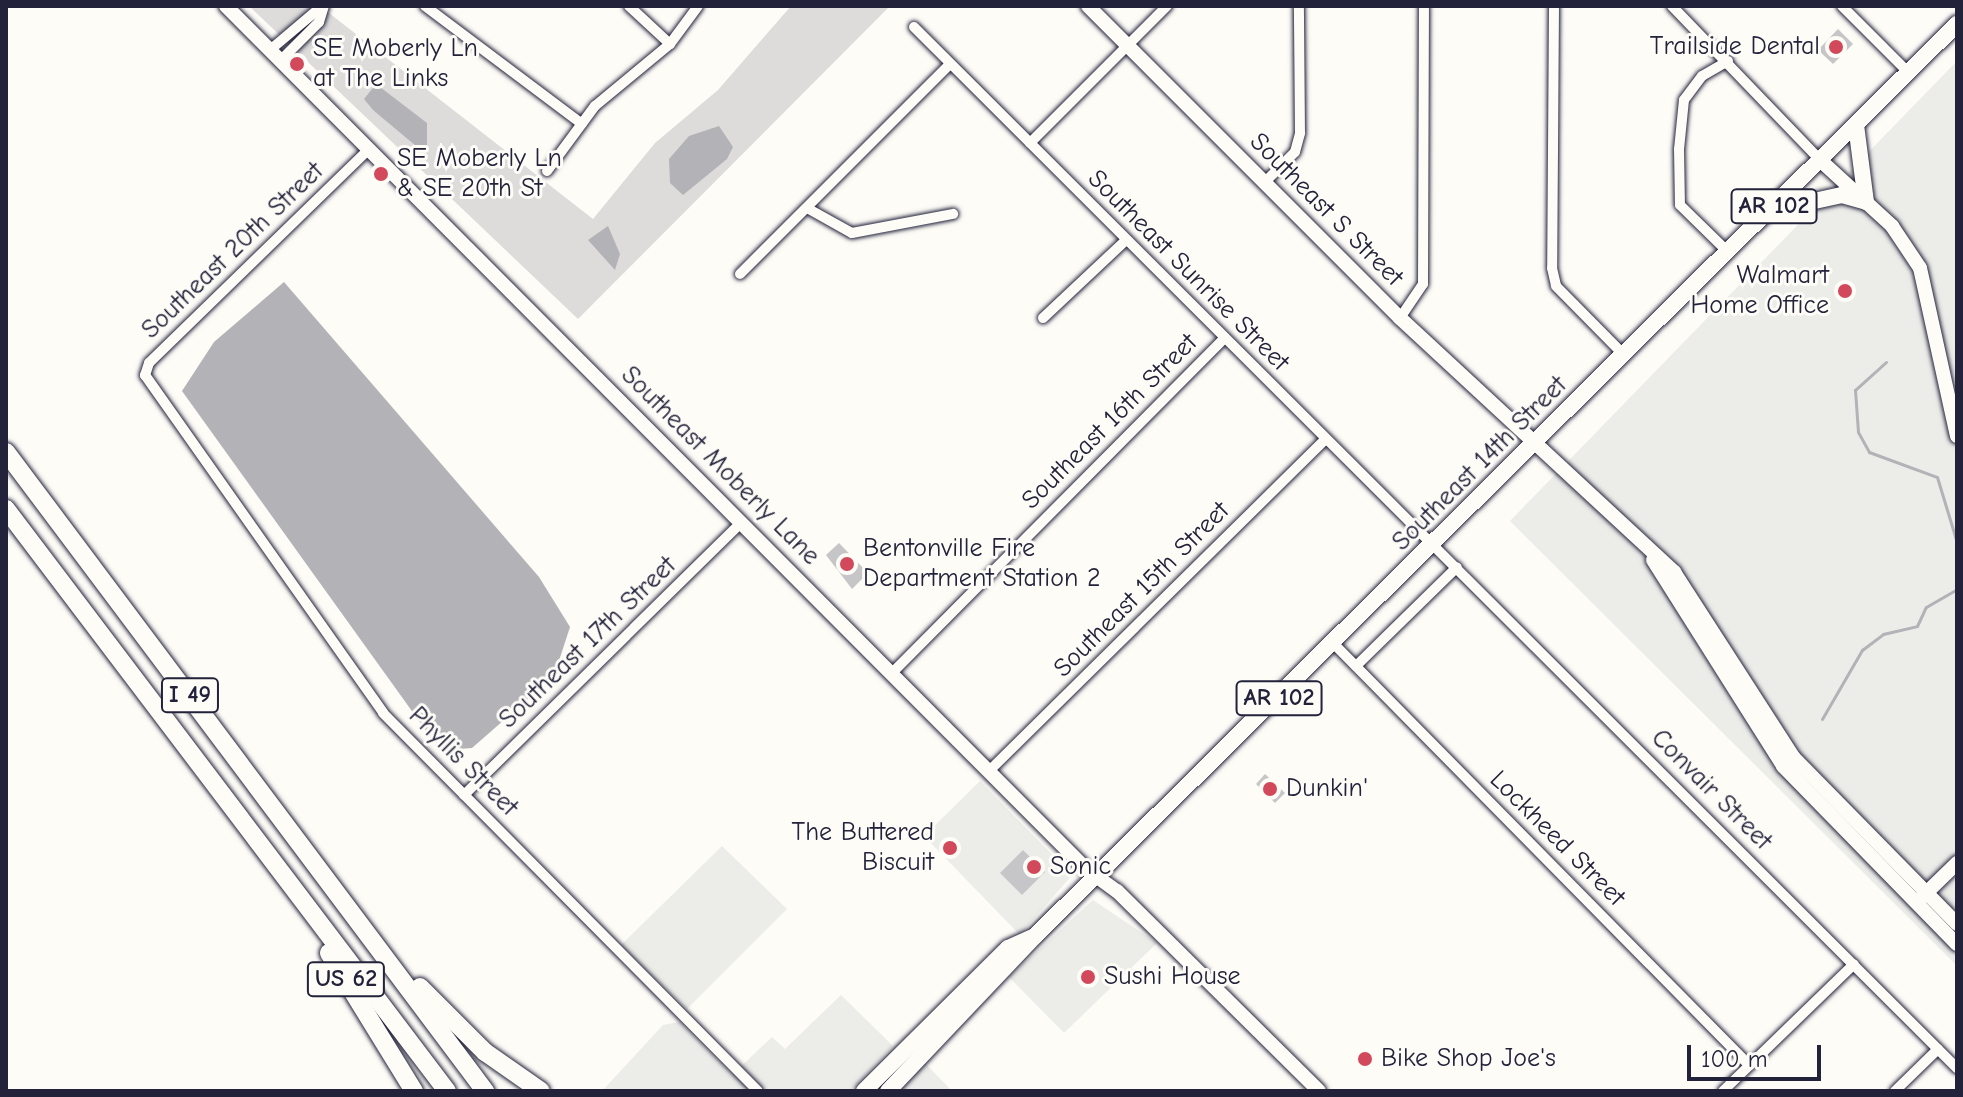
<!DOCTYPE html>
<style>
body{margin:0}
#map{position:relative;width:1963px;height:1097px;overflow:hidden;background:#fdfcf7;font-family:"Comic Neue",sans-serif}
div>[style]{position:absolute}
.built>*{inset:0;background:#ecece9}
.green>*{inset:0;background:#dddcdb}
.water>*{inset:0;background:#b2b2b7}
.stream>*{height:3px;margin:-1.5px;padding:0 1.5px;transform-origin:1.5px;border-radius:1.5px;background:#b2b2b7}
.building>*{inset:0;background:#c6c6c8}
.roads{filter:drop-shadow(0 0 2px #22223b) drop-shadow(0 0 2px #22223b)}
.street>*{height:10px;margin:-5px;padding:0 5px;transform-origin:5px;border-radius:5px;background:#fdfcf7}
.secondary>*{height:14px;margin:-7px;padding:0 7px;transform-origin:7px;border-radius:7px;background:#fdfcf7}
.primary>*{height:16px;margin:-8px;padding:0 8px;transform-origin:8px;border-radius:8px;background:#fdfcf7}
.highway>*{height:18px;margin:-9px;padding:0 9px;transform-origin:9px;border-radius:9px;background:#fdfcf7}
.dots>*{width:22px;height:22px;translate:-50% -50%;box-sizing:border-box;border:4px solid #fdfcf7;border-radius:50%}
span{translate:-50% -50%;white-space:nowrap;text-align:center;line-height:1.15;-webkit-text-stroke:6px #fdfcf7;paint-order:stroke}
.shield-label span{padding:2px 6px;background:#fdfcf7;border:2px solid;border-radius:6px;-webkit-text-stroke-width:0}
.shield-label{font-size:24px;color:#22223b;font-weight:700}
.poi-label{font-size:26px;color:#22223b}
.right{translate:-100% -50%;text-align:right}
.left{translate:0 -50%;text-align:left}
.street-label{font-size:26px;color:#22223b}
.frame{position:absolute;inset:0;border:8px solid #22223b;pointer-events:none}
.scale{position:absolute;left:1687px;top:1045px;width:134px;height:36px;box-sizing:border-box;border:4px solid #22223b;border-top:0;padding-left:10px;font-size:24px;line-height:28px;white-space:nowrap;color:#22223b;-webkit-text-stroke:6px #fdfcf7;paint-order:stroke}
</style>
<div id="map">
<div class="built">
<div style="clip-path:polygon(1957px 61px,1957px 966px,1510px 521px)"></div>
<div style="clip-path:polygon(980px 781px,1072px 875px,1020px 935px,924px 836px)"></div>
<div style="clip-path:polygon(722px 846px,787px 909px,687px 1009px,621px 945px)"></div>
<div style="clip-path:polygon(1093px 900px,1157px 943px,1064px 1033px,1009px 977px)"></div>
<div style="clip-path:polygon(841px 995px,893px 1046px,850px 1091px,602px 1091px,663px 1025px,679px 1022px,732px 1075px,772px 1037px,785px 1049px)"></div>
<div style="clip-path:polygon(923px 1061px,952px 1091px,893px 1091px)"></div>
</div>
<div class="green">
<div style="clip-path:polygon(249px 6px,320px 6px,593px 219px,655px 143px,718px 90px,791px 6px,890px 6px,578px 319px)"></div>
</div>
<div class="water">
<div style="clip-path:polygon(376px 84px,427px 123px,427px 145px,416px 146px,373px 110px,364px 99px)"></div>
<div style="clip-path:polygon(719px 126px,733px 147px,727px 159px,683px 195px,670px 183px,669px 159px,689px 136px)"></div>
<div style="clip-path:polygon(608px 226px,620px 254px,615px 270px,588px 240px)"></div>
<div style="clip-path:polygon(284px 282px,539px 577px,570px 627px,554px 676px,472px 748px,445px 750px,432px 739px,182px 391px,214px 342px)"></div>
</div>
<div class="stream">
<div style="left:1886px;top:362px;width:42px;rotate:137.9deg"></div>
<div style="left:1855px;top:390px;width:42px;rotate:85.9deg"></div>
<div style="left:1858px;top:432px;width:23px;rotate:61deg"></div>
<div style="left:1869px;top:452px;width:72px;rotate:20.2deg"></div>
<div style="left:1937px;top:477px;width:69px;rotate:73.1deg"></div>
<div style="left:1822px;top:719px;width:80px;rotate:-59.9deg"></div>
<div style="left:1862px;top:650px;width:26px;rotate:-37deg"></div>
<div style="left:1883px;top:634px;width:35px;rotate:-13deg"></div>
<div style="left:1917px;top:626px;width:21px;rotate:-65deg"></div>
<div style="left:1926px;top:607px;width:36px;rotate:-30deg"></div>
</div>
<div class="building">
<div style="clip-path:polygon(1838px 29px,1853px 44px,1833px 64px,1818px 50px)"></div>
<div style="clip-path:polygon(839px 543px,868px 573px,852px 589px,826px 555px)"></div>
<div style="clip-path:polygon(1265px 774px,1285px 793px,1275px 803px,1256px 784px)"></div>
<div style="clip-path:polygon(1023px 850px,1045px 872px,1022px 895px,1000px 873px)"></div>
</div>
<div class="roads">
<div class="street">
<div style="left:425px;top:6px;width:196px;rotate:36.9deg"></div>
<div style="left:629px;top:6px;width:56px;rotate:42.8deg"></div>
<div style="left:1554px;top:6px;width:262px;rotate:90.4deg"></div>
<div style="left:1552px;top:268px;width:18px;rotate:77deg"></div>
<div style="left:1556px;top:286px;width:97px;rotate:45.4deg"></div>
<div style="left:1672px;top:6px;width:214px;rotate:46.1deg"></div>
<div style="left:1842px;top:6px;width:93px;rotate:45deg"></div>
<div style="left:914px;top:27px;width:1474px;rotate:44.95deg"></div>
<div style="left:270px;top:50px;width:68px;rotate:-40.2deg"></div>
<div style="left:280px;top:61px;width:55px;rotate:-45deg"></div>
<div style="left:319px;top:22px;width:17px;rotate:-73deg"></div>
<div style="left:1728px;top:61px;width:30px;rotate:150deg"></div>
<div style="left:1702px;top:76px;width:30px;rotate:127deg"></div>
<div style="left:1684px;top:100px;width:49px;rotate:95.8deg"></div>
<div style="left:1679px;top:149px;width:56px;rotate:89deg"></div>
<div style="left:1680px;top:205px;width:67px;rotate:44.4deg"></div>
<div style="left:1030px;top:143px;width:194px;rotate:-45deg"></div>
<div style="left:367px;top:151px;width:304px;rotate:135.8deg"></div>
<div style="left:149px;top:363px;width:13px;rotate:108deg"></div>
<div style="left:145px;top:375px;width:413px;rotate:54.8deg"></div>
<div style="left:383px;top:713px;width:532px;rotate:45.23deg"></div>
<div style="left:547px;top:171px;width:81px;rotate:-53.6deg"></div>
<div style="left:595px;top:106px;width:97px;rotate:-39.6deg"></div>
<div style="left:670px;top:44px;width:47px;rotate:-53.6deg"></div>
<div style="left:1265px;top:182px;width:42px;rotate:-45deg"></div>
<div style="left:1295px;top:152px;width:20px;rotate:-75deg"></div>
<div style="left:1300px;top:133px;width:127px;rotate:-90.5deg"></div>
<div style="left:807px;top:208px;width:51px;rotate:29.1deg"></div>
<div style="left:852px;top:233px;width:103px;rotate:-10.7deg"></div>
<div style="left:740px;top:274px;width:297px;rotate:-45deg"></div>
<div style="left:1043px;top:318px;width:112px;rotate:-43.2deg"></div>
<div style="left:1400px;top:318px;width:41px;rotate:-55.9deg"></div>
<div style="left:1423px;top:284px;width:278px;rotate:-89.8deg"></div>
<div style="left:1334px;top:644px;width:591px;rotate:45.41deg"></div>
<div style="left:1356px;top:666px;width:141px;rotate:-44.4deg"></div>
<div style="left:892px;top:673px;width:472px;rotate:-45.2deg"></div>
<div style="left:988px;top:772px;width:474px;rotate:-44.6deg"></div>
<div style="left:464px;top:795px;width:390px;rotate:-44.5deg"></div>
<div style="left:1723px;top:1091px;width:182px;rotate:-44.1deg"></div>
<div style="left:1895px;top:1091px;width:60px;rotate:-44.3deg"></div>
</div>
<div class="secondary">
<div style="left:226px;top:6px;width:1217px;rotate:45.1deg"></div>
<div style="left:1085px;top:868px;width:39px;rotate:36deg"></div>
<div style="left:1117px;top:891px;width:284px;rotate:44.7deg"></div>
<div style="left:1088px;top:6px;width:441px;rotate:45deg"></div>
<div style="left:1400px;top:318px;width:374px;rotate:42.8deg"></div>
<div style="left:1674px;top:572px;width:221px;rotate:57.2deg"></div>
<div style="left:1794px;top:758px;width:233px;rotate:45.5deg"></div>
<div style="left:1820px;top:160px;width:98px;rotate:42.5deg"></div>
<div style="left:1892px;top:226px;width:50px;rotate:56.3deg"></div>
<div style="left:1920px;top:268px;width:172px;rotate:77.6deg"></div>
<div style="left:1653px;top:560px;width:244px;rotate:57.7deg"></div>
<div style="left:1783px;top:766px;width:249px;rotate:45.7deg"></div>
<div style="left:1920px;top:899px;width:52px;rotate:-44.2deg"></div>
</div>
<div class="primary">
<div style="left:1769px;top:211px;width:75px;rotate:-12.4deg"></div>
<div style="left:1842px;top:195px;width:25px;rotate:16deg"></div>
<div style="left:1866px;top:202px;width:78px;rotate:-97.4deg"></div>
<div style="left:864px;top:1091px;width:203px;rotate:-44.8deg"></div>
<div style="left:1008px;top:948px;width:30px;rotate:-24deg"></div>
<div style="left:888px;top:1091px;width:214px;rotate:-46.5deg"></div>
<div style="left:1035px;top:936px;width:1297px;rotate:-44.69deg"></div>
</div>
<div class="highway">
<div style="left:6px;top:452px;width:799px;rotate:53.14deg"></div>
<div style="left:6px;top:509px;width:730px;rotate:52.85deg"></div>
<div style="left:329px;top:953px;width:162px;rotate:58.4deg"></div>
<div style="left:420px;top:987px;width:92px;rotate:45deg"></div>
<div style="left:485px;top:1052px;width:68px;rotate:34.9deg"></div>
</div>
</div>
<div class="dots">
<div style="left:1836px;top:47px;background:#d1495b"></div>
<div style="left:297px;top:64px;background:#d1495b"></div>
<div style="left:381px;top:174px;background:#d1495b"></div>
<div style="left:1845px;top:291px;background:#d1495b"></div>
<div style="left:847px;top:564px;background:#d1495b"></div>
<div style="left:1270px;top:789px;background:#d1495b"></div>
<div style="left:950px;top:848px;background:#d1495b"></div>
<div style="left:1034px;top:867px;background:#d1495b"></div>
<div style="left:1088px;top:977px;background:#d1495b"></div>
<div style="left:1365px;top:1059px;background:#d1495b"></div>
</div>
<div class="shield-label">
<span style="left:1774px;top:206px">AR 102</span>
<span style="left:190px;top:695px">I 49</span>
<span style="left:1279px;top:698px">AR 102</span>
<span style="left:346px;top:979px">US 62</span>
</div>
<div class="poi-label">
<span class="right" style="left:1820px;top:47px">Trailside Dental</span>
<span class="left" style="left:313px;top:64px">SE Moberly Ln<br>at The Links</span>
<span class="left" style="left:397px;top:174px">SE Moberly Ln<br>&amp; SE 20th St</span>
<span class="right" style="left:1829px;top:291px">Walmart<br>Home Office</span>
<span class="left" style="left:863px;top:564px">Bentonville Fire<br>Department Station 2</span>
<span class="left" style="left:1286px;top:789px">Dunkin'</span>
<span class="right" style="left:934px;top:848px">The Buttered<br>Biscuit</span>
<span class="left" style="left:1050px;top:867px">Sonic</span>
<span class="left" style="left:1104px;top:977px">Sushi House</span>
<span class="left" style="left:1381px;top:1059px">Bike Shop Joe's</span>
</div>
<div class="street-label">
<span style="left:1326px;top:210px;rotate:45deg">Southeast S Street</span>
<span style="left:233px;top:251px;rotate:-44deg">Southeast 20th Street</span>
<span style="left:1188px;top:271px;rotate:45deg">Southeast Sunrise Street</span>
<span style="left:1110px;top:422px;rotate:-45deg">Southeast 16th Street</span>
<span style="left:1480px;top:464px;rotate:-45deg">Southeast 14th Street</span>
<span style="left:720px;top:466px;rotate:45deg">Southeast Moberly Lane</span>
<span style="left:1142px;top:590px;rotate:-45deg">Southeast 15th Street</span>
<span style="left:588px;top:643px;rotate:-44deg">Southeast 17th Street</span>
<span style="left:463px;top:762px;rotate:45deg">Phyllis Street</span>
<span style="left:1711px;top:790px;rotate:45deg">Convair Street</span>
<span style="left:1557px;top:839px;rotate:45deg">Lockheed Street</span>
</div>
<div class="frame"></div>
<div class="scale">100 m</div>
</div>
